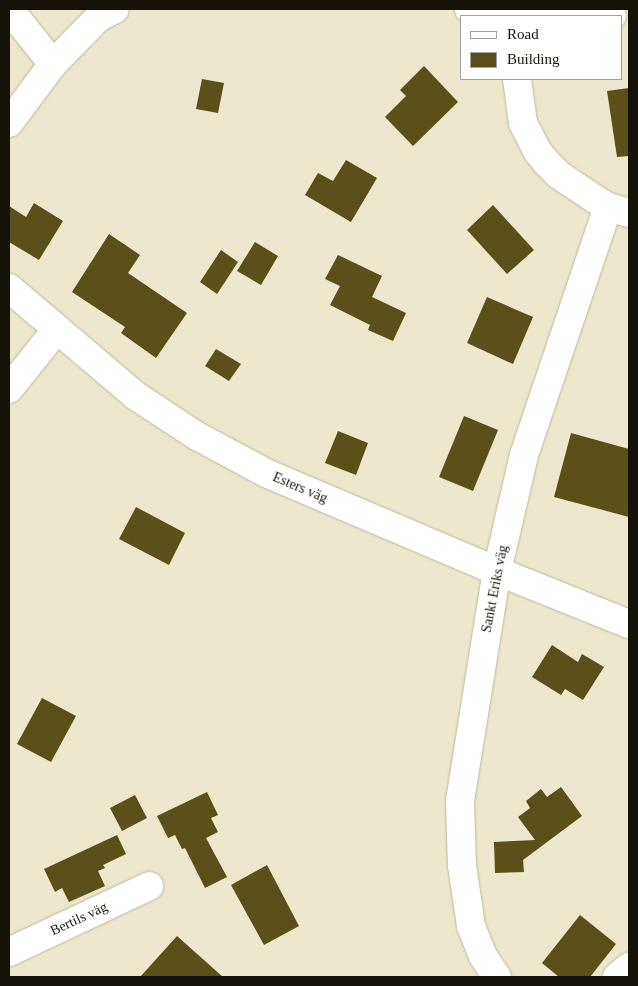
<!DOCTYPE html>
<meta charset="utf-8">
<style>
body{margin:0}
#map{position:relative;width:638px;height:986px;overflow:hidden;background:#ede8cd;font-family:Georgia,serif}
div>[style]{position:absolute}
.building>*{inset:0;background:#5b5019}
.roads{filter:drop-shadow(0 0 1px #bdb99f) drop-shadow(0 0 1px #bdb99f)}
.minor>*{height:28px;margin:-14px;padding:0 14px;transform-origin:14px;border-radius:14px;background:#fff}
span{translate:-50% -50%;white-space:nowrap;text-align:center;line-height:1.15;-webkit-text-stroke:5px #fff;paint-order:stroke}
.street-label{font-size:14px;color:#151309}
.frame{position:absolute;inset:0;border:10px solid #151309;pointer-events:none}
.legend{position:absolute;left:460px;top:15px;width:162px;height:65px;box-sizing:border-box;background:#fff;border:1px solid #a1a19d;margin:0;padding:6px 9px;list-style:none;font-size:15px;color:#151309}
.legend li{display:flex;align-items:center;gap:10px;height:25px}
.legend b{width:25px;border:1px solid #a1a19d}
</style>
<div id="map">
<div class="building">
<div style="clip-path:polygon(424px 66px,458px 102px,413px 146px,385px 117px,406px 96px,400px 90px)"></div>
<div style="clip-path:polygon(202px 79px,224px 83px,218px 113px,196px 109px)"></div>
<div style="clip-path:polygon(629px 88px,629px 156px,617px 157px,607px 91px)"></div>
<div style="clip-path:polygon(346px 160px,377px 178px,351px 222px,305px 195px,318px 173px,333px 181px)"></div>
<div style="clip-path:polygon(34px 203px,63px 221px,39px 260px,9px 242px,9px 206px,26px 217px)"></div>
<div style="clip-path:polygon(493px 205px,534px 250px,507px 274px,467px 230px)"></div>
<div style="clip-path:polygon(109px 234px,140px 255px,128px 273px,187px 313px,156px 358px,121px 333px,125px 327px,72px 292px)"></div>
<div style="clip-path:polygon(255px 242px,278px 256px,261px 285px,237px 271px)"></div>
<div style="clip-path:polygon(221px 250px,238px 262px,217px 294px,200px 282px)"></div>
<div style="clip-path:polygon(338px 255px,382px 276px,372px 297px,406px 313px,393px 341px,368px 330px,370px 325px,330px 305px,340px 286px,325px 279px)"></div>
<div style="clip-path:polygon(487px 297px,533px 317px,513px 364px,467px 343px)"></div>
<div style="clip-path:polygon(216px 349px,241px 364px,229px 381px,205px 366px)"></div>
<div style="clip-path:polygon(464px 416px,498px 430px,473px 491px,439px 477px)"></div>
<div style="clip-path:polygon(338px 431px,368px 443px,356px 475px,325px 463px)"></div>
<div style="clip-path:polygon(571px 433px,629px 449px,629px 517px,554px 497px)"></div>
<div style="clip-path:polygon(136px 507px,185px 533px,169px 565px,119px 539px)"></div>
<div style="clip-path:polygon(552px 645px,578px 662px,582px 654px,604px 667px,583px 700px,565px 689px,561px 695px,532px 677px)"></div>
<div style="clip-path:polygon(42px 698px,76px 716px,51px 762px,17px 744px)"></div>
<div style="clip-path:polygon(561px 787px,582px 816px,523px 860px,524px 872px,495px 873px,494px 842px,535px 840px,518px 817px,530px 808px,526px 801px,541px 789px,547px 797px)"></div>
<div style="clip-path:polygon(207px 792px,218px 815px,211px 818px,218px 832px,206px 838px,227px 877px,205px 888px,185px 848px,182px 849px,175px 835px,168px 838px,157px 816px)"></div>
<div style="clip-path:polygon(135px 795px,147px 818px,122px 831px,110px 808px)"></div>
<div style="clip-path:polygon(117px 835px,126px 854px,103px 865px,105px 868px,98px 871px,105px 886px,69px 902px,62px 888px,55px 892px,44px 869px)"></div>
<div style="clip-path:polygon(267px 865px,299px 926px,264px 945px,231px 885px)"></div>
<div style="clip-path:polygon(580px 915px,616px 944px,590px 977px,559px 977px,542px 963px)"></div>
<div style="clip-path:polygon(177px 936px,223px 977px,140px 977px)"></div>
</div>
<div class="roads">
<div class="minor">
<div style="left:9px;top:9px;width:70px;rotate:51.3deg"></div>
<div style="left:469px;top:9px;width:143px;rotate:2.8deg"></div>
<div style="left:517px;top:79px;width:44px;rotate:82.2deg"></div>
<div style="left:523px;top:123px;width:33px;rotate:63deg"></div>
<div style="left:538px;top:152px;width:14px;rotate:51deg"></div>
<div style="left:547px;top:163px;width:17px;rotate:45deg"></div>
<div style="left:559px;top:175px;width:43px;rotate:33.7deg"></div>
<div style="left:595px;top:199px;width:15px;rotate:32deg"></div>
<div style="left:608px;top:207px;width:22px;rotate:16deg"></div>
<div style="left:9px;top:123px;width:74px;rotate:-53.3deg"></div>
<div style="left:53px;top:64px;width:64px;rotate:-45.6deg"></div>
<div style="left:98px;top:18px;width:19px;rotate:-28deg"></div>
<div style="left:9px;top:288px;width:167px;rotate:40.4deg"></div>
<div style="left:136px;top:396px;width:73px;rotate:33.3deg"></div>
<div style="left:197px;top:436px;width:78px;rotate:28.2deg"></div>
<div style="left:266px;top:473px;width:251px;rotate:23deg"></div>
<div style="left:497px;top:571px;width:142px;rotate:21.9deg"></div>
<div style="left:9px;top:389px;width:77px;rotate:-51.3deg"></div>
<div style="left:9px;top:952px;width:155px;rotate:-25.2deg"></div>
<div style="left:497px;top:977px;width:25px;rotate:-124deg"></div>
<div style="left:483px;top:956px;width:32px;rotate:-112deg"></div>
<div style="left:471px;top:926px;width:62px;rotate:-98.4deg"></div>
<div style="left:462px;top:865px;width:64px;rotate:-91.8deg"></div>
<div style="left:460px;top:801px;width:233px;rotate:-80.9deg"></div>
<div style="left:497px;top:571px;width:119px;rotate:-76.9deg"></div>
<div style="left:524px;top:455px;width:262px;rotate:-71.3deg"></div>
<div style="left:617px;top:977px;width:16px;rotate:-40deg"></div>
</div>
</div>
<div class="street-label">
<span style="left:300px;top:488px;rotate:23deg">Esters väg</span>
<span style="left:495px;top:589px;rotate:-79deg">Sankt Eriks väg</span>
<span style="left:79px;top:919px;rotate:-25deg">Bertils väg</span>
</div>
<div class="frame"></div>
<ul class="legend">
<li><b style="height:6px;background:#fff"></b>Road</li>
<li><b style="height:14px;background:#5b5019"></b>Building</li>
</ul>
</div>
